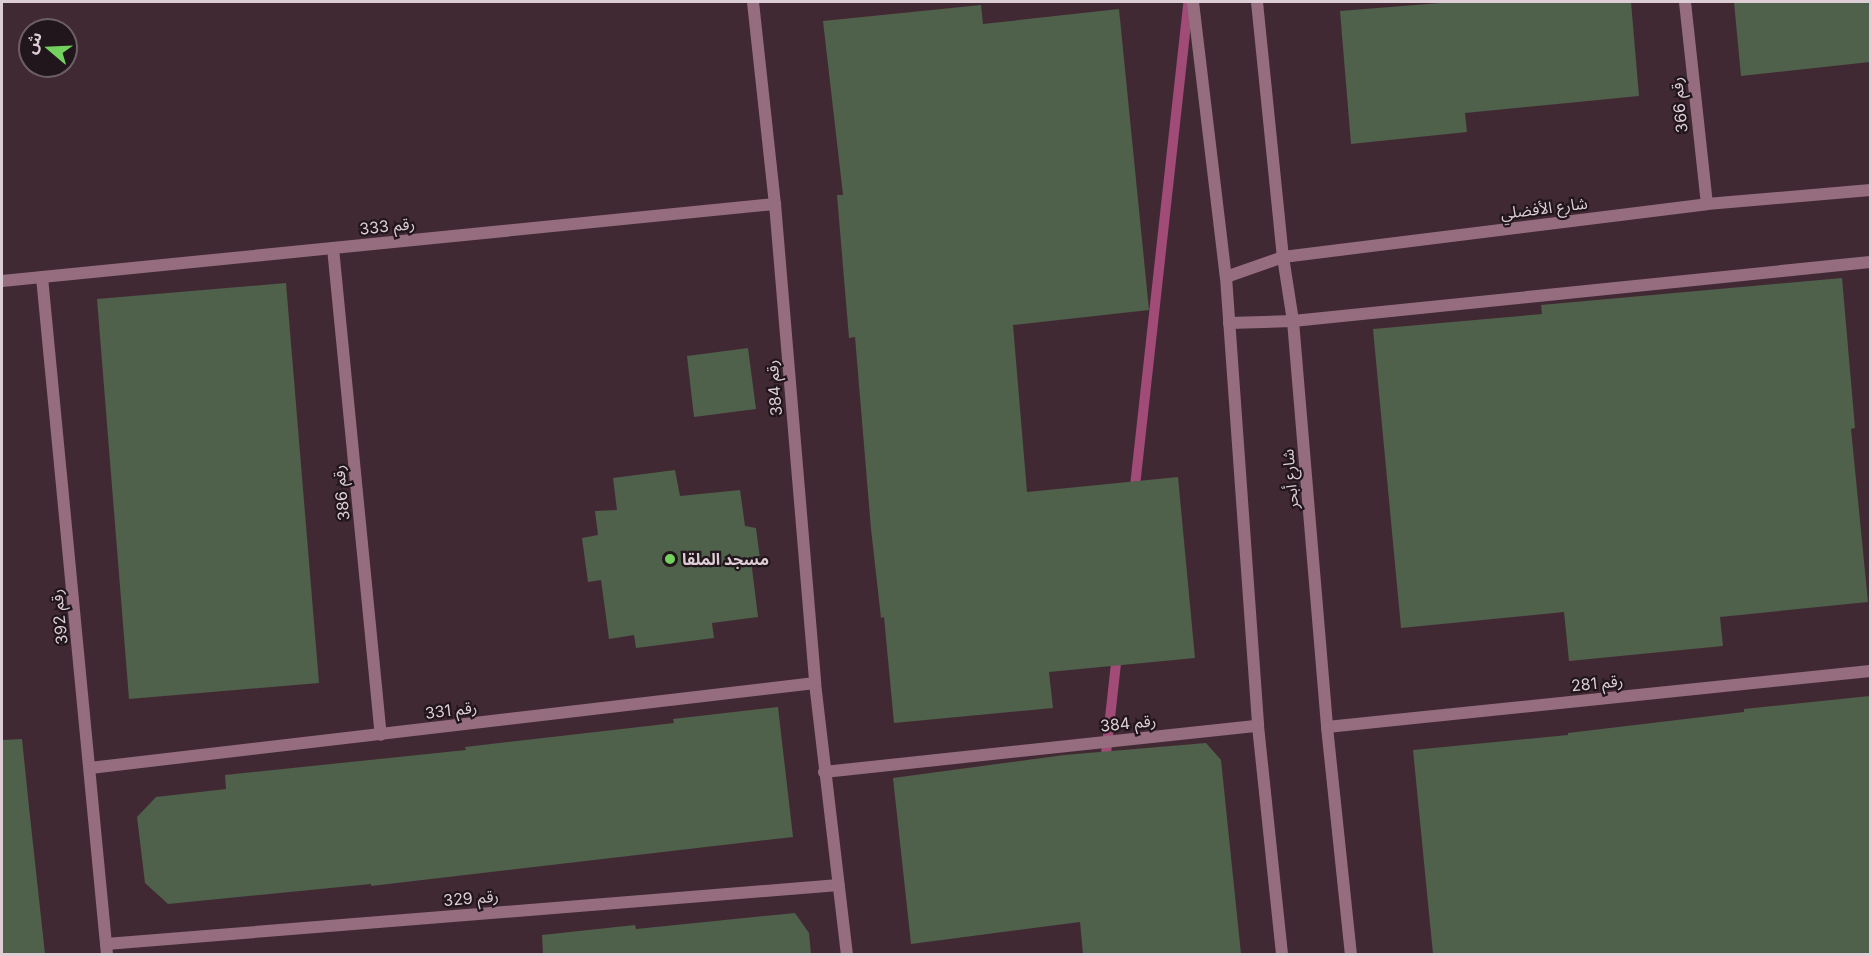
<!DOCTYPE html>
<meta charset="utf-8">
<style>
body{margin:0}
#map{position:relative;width:1872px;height:956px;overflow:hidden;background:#412934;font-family:Inter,"Noto Sans Arabic",sans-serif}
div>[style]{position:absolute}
.stream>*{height:10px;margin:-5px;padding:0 5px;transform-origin:5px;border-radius:5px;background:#a14b77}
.building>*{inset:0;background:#4f604b}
.minor>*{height:12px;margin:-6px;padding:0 6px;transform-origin:6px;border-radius:6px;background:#956d7f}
.tertiary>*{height:12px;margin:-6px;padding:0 6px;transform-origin:6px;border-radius:6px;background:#956d7f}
.dots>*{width:16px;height:16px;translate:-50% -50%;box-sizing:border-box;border:3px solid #21161b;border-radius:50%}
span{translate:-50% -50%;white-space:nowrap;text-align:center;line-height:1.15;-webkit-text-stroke:4.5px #21161b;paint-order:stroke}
.street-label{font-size:16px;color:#ddcdd4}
.poi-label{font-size:16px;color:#ddcdd4;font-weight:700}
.left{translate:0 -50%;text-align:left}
.frame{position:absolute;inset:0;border:3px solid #ddcdd4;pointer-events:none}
.north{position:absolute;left:18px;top:18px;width:60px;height:60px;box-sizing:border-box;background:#21161b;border:2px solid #6c5f65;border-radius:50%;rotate:289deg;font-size:16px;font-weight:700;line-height:24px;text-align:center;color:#ddcdd4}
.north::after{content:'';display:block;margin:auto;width:21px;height:27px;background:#72d25d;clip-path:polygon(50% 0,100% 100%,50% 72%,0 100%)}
</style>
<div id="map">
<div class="stream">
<div style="left:1134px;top:495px;width:496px;rotate:-83.7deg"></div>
<div style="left:1105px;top:763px;width:110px;rotate:-83.7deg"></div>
</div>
<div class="building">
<div style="clip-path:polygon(1453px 2px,1631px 2px,1639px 96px,1465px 113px,1467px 132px,1351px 144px,1340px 11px)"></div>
<div style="clip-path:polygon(1734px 2px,1870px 2px,1870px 62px,1741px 76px)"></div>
<div style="clip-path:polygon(981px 5px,983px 24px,1119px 9px,1149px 310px,1013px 325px,1027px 492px,1178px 477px,1195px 658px,1049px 672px,1053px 708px,894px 723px,884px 617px,881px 618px,871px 529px,855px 337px,849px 338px,837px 195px,843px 195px,823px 21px)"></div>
<div style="clip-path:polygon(1842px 278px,1855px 428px,1851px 429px,1868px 602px,1720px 617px,1723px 646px,1569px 661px,1564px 612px,1401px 628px,1373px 329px,1542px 314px,1541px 305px)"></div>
<div style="clip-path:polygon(286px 283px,319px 683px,129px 699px,97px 299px)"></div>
<div style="clip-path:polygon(748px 348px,756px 409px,694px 417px,687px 356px)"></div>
<div style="clip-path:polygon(675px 470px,680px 496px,740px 490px,745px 526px,756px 528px,760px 559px,751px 560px,758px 617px,712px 623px,714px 638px,636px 648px,634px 635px,609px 639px,601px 580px,588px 582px,582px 538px,598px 535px,595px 511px,617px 510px,613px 478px)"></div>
<div style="clip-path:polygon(1870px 696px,1870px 954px,1433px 954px,1413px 750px,1568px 735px,1568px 733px,1744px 712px,1744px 709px)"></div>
<div style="clip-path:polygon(778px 707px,793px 837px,371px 886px,371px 884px,168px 904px,145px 883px,137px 817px,156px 797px,226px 789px,225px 775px,466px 750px,465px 747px,674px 723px,673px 719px)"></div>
<div style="clip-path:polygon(22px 739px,29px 807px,45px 954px,2px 954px,2px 740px)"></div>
<div style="clip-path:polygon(1206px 743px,1221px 760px,1241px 954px,1083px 954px,1080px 922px,911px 944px,893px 778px,1064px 755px)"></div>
<div style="clip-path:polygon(795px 913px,809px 933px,811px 954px,543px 954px,542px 935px,635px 925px,636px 929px)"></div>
</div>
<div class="minor">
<div style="left:753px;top:2px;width:203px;rotate:83.8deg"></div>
<div style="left:775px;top:204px;width:481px;rotate:85.2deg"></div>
<div style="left:815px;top:683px;width:273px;rotate:83.3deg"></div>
<div style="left:1685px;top:2px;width:203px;rotate:83.8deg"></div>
<div style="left:333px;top:248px;width:489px;rotate:84.4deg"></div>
<div style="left:42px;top:277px;width:680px;rotate:84.52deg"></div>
<div style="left:2px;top:281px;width:777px;rotate:-5.69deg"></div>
<div style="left:1327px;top:727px;width:546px;rotate:-5.89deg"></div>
<div style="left:90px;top:768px;width:730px;rotate:-6.69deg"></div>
<div style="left:824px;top:772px;width:436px;rotate:-6.1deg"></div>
<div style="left:106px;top:944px;width:735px;rotate:-4.6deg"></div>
</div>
<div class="tertiary">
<div style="left:1193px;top:2px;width:277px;rotate:83.2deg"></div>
<div style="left:1226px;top:277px;width:450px;rotate:85.9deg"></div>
<div style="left:1258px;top:726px;width:229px;rotate:84deg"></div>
<div style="left:1257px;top:2px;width:256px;rotate:84.2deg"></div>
<div style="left:1283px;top:257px;width:65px;rotate:81.1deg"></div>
<div style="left:1293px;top:321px;width:407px;rotate:85.2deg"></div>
<div style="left:1327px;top:727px;width:228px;rotate:84deg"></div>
<div style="left:1226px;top:277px;width:60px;rotate:-19.3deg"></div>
<div style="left:1283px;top:257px;width:427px;rotate:-7.1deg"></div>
<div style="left:1707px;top:204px;width:164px;rotate:-4.9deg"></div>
<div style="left:1229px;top:323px;width:64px;rotate:-1.8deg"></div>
<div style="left:1293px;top:321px;width:580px;rotate:-5.84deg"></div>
</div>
<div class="dots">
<div style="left:670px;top:559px;background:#72d25d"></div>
</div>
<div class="street-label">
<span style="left:1679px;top:105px;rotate:-96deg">رقم 366</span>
<span style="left:1544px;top:208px;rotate:-7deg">شارع الأفضلي</span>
<span style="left:387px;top:226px;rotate:-6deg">رقم 333</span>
<span style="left:774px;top:388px;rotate:-95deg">رقم 384</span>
<span style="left:1290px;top:479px;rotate:-95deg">شارع أبحر</span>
<span style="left:341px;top:493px;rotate:-96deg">رقم 386</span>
<span style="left:59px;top:617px;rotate:-96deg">رقم 392</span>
<span style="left:1597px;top:683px;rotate:-6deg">رقم 281</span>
<span style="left:451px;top:710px;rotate:-7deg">رقم 331</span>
<span style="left:1128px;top:723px;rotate:-6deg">رقم 384</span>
<span style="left:471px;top:898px;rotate:-5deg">رقم 329</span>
</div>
<div class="poi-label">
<span class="left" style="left:682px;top:559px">مسجد الملقا</span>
</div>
<div class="frame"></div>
<div class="north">ش</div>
</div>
